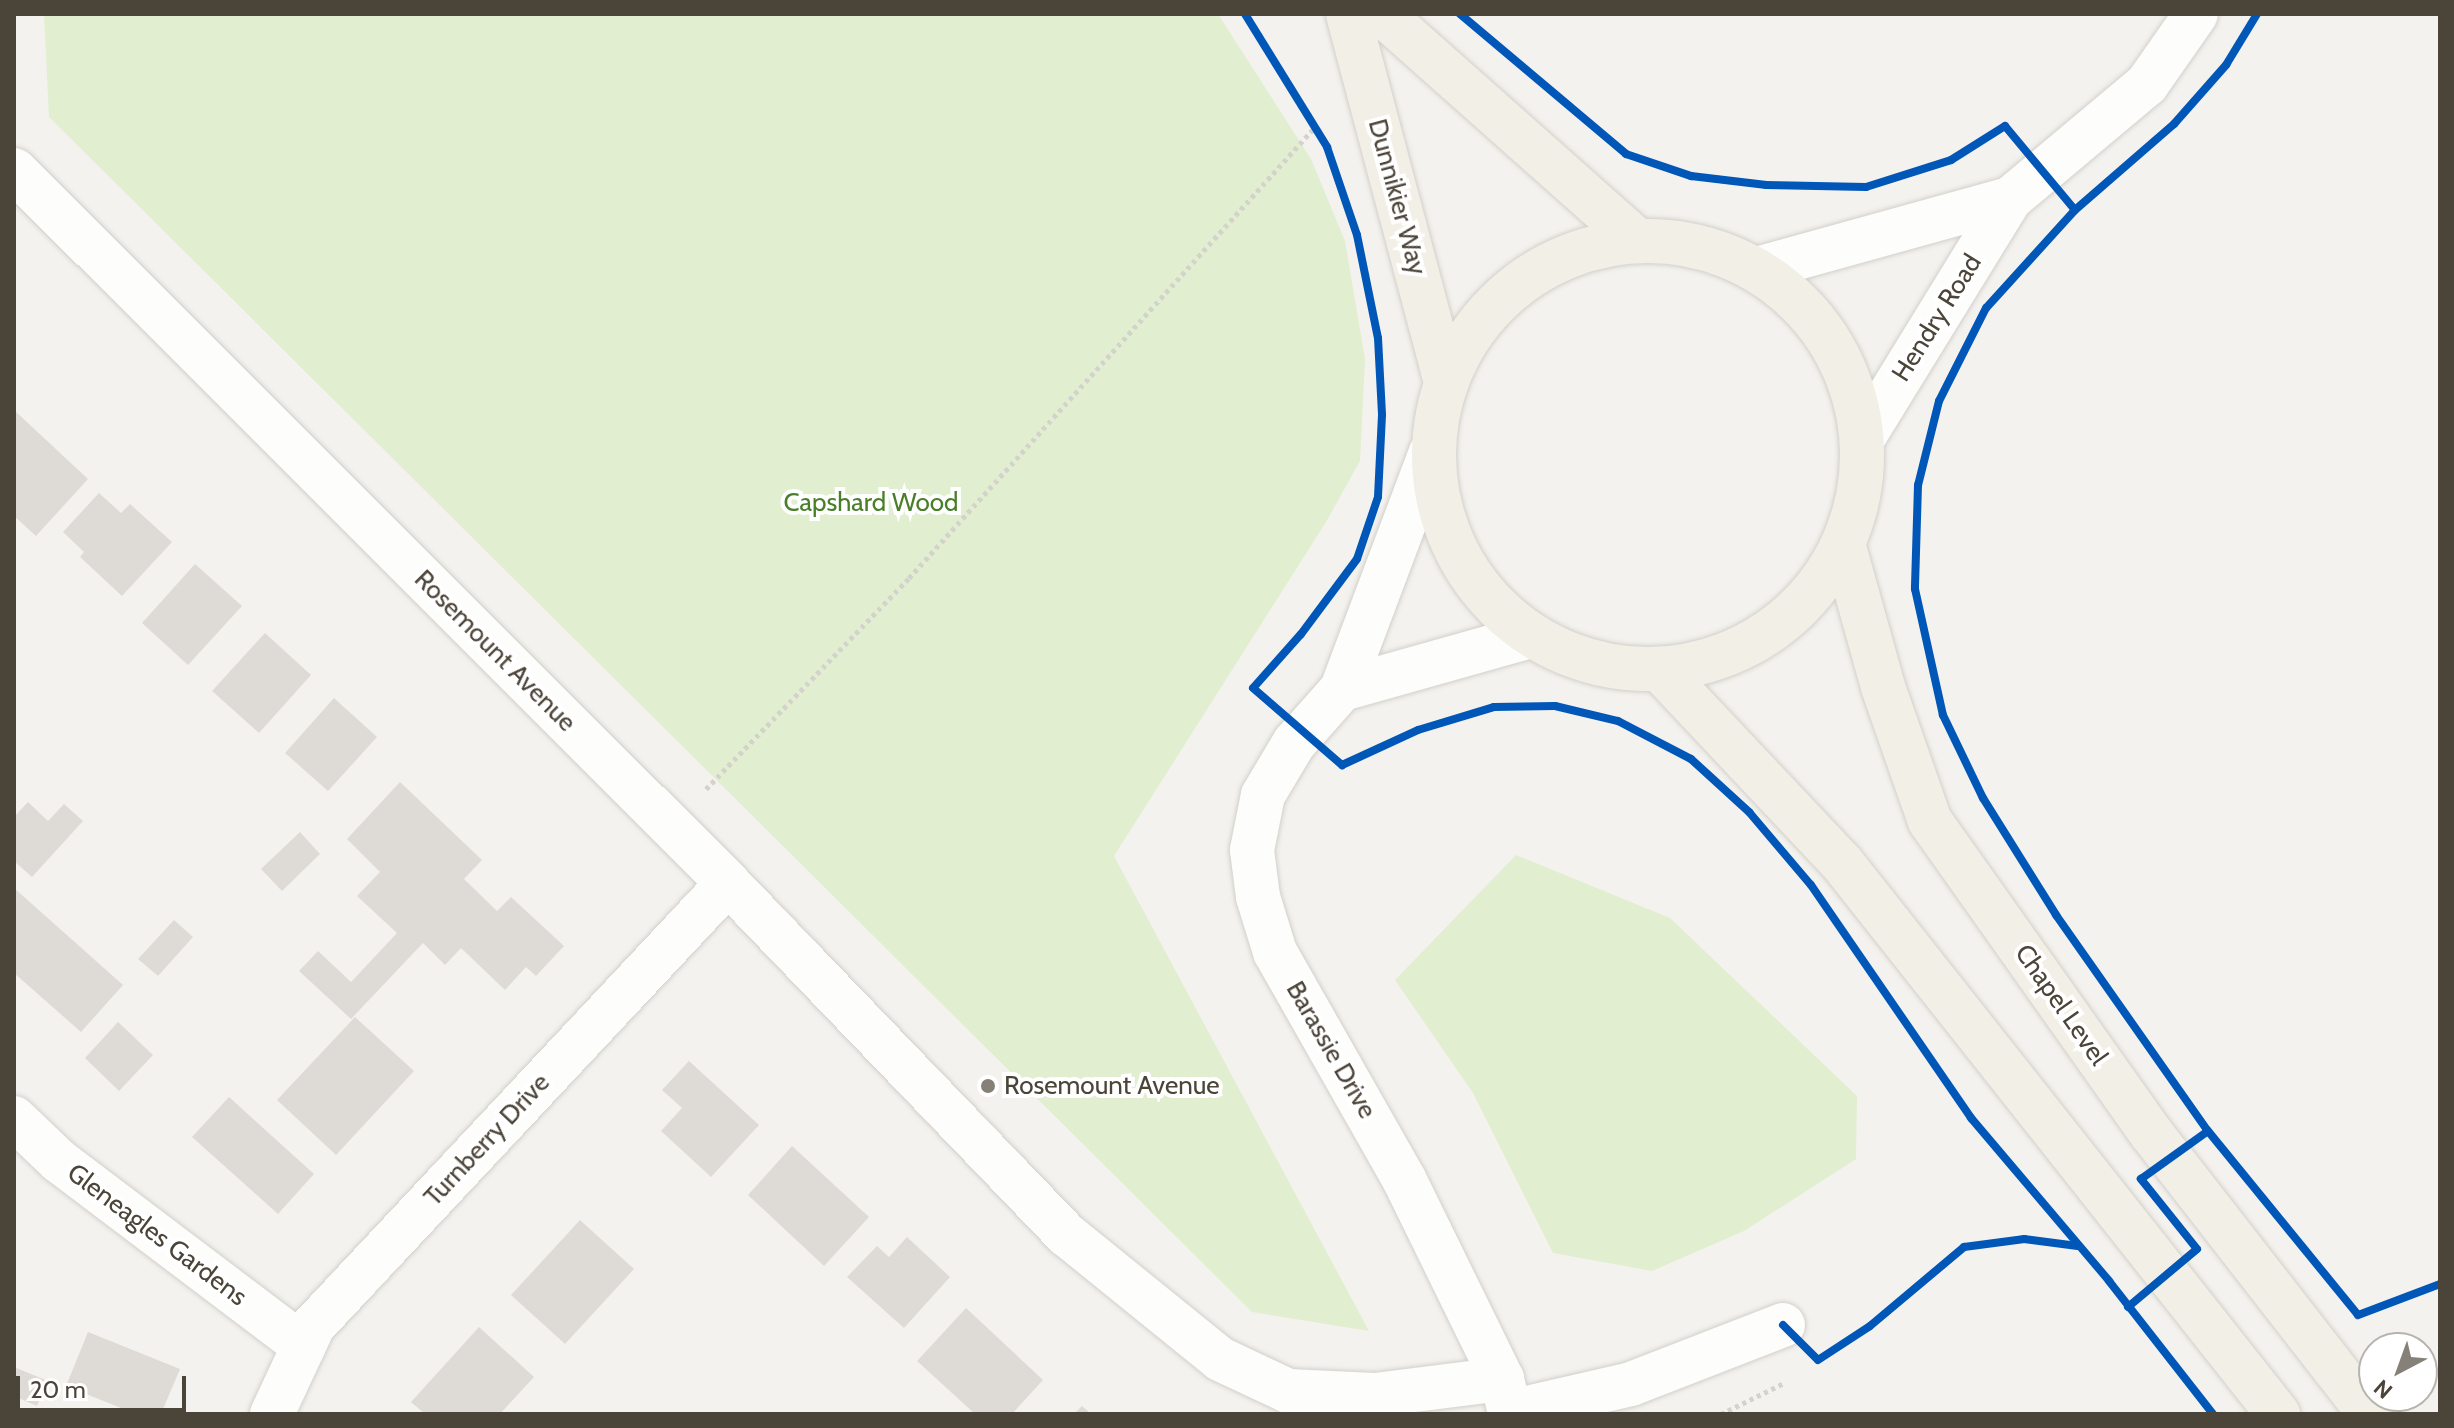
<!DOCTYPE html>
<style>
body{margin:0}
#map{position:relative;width:2454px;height:1428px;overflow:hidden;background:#f4f2ee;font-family:Cabin,sans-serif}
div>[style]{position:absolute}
.green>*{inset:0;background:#e1eecf}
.building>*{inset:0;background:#dedbd6}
.path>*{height:5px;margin-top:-2.5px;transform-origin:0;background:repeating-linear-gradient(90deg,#d3d2cc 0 4px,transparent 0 8px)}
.roads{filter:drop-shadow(0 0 2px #d2d0cb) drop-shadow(0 0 2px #d2d0cb)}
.minor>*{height:44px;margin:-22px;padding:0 22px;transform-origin:22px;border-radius:22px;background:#fdfdfc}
.major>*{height:44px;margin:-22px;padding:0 22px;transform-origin:22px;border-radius:22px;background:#f2efe6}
.major>.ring{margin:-22px;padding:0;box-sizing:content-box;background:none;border:44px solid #f2efe6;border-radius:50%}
.cycleway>*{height:8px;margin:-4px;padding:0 4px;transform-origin:4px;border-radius:4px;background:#0057b8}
.dots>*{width:22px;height:22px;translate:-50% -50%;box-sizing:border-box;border:4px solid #fff;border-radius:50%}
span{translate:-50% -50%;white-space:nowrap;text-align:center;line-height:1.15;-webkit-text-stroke:8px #fff;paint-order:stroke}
.street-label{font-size:26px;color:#4b4439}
.park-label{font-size:26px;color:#4a7f2a}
.poi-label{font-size:26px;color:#4b4439}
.left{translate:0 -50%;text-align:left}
.frame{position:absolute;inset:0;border:16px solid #4b4439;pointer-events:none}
.north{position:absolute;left:2358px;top:1332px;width:80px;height:80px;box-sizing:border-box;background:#fff;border:2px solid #b7b4b0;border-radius:50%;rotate:221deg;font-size:22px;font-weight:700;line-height:32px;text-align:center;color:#4b4439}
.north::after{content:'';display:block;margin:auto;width:28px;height:36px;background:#868178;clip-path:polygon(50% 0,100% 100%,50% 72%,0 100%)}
.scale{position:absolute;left:16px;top:1376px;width:170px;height:36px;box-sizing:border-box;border:4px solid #4b4439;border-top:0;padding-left:10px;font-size:24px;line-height:28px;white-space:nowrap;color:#4b4439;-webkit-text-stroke:6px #fff;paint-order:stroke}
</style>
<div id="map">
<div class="green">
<div style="clip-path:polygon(44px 14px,1218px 14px,1311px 159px,1345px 241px,1365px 359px,1360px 461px,1326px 522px,1114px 856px,1369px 1331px,1252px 1312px,49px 117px)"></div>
<div style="clip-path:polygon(1516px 855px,1670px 918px,1857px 1096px,1856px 1159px,1744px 1231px,1652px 1271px,1553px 1253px,1473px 1093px,1395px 980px)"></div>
</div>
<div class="building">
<div style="clip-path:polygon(14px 410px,88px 479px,36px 536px,14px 516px)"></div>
<div style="clip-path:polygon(99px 493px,121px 513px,130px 504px,172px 542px,122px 596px,80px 557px,84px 552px,63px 532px)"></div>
<div style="clip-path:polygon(195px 564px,242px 606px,188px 665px,142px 623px)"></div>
<div style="clip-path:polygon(265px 633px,311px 675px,259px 733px,212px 691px)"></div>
<div style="clip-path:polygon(334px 698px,377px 737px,328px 791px,285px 753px)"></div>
<div style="clip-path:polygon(400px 782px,482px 860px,464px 879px,497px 911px,511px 897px,564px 946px,536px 976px,526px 967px,505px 990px,461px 948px,445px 965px,423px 943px,351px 1019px,299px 971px,318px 951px,351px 982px,397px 933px,357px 896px,380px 872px,347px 839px)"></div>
<div style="clip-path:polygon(28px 802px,48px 821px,64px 804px,83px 821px,32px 877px,14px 861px,14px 817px)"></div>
<div style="clip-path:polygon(300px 832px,320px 854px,282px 891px,261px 869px)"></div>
<div style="clip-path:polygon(14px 888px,123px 985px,81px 1032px,14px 973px)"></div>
<div style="clip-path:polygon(174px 920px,193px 937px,158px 976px,138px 959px)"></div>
<div style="clip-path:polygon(355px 1017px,414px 1071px,336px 1155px,277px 1100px)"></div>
<div style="clip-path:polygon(118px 1022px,153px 1055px,119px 1091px,85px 1058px)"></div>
<div style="clip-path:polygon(689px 1061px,759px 1125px,711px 1177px,661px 1131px,682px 1108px,662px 1090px)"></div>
<div style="clip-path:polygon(229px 1097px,314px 1174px,278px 1214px,192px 1137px)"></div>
<div style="clip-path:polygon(792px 1146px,869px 1217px,824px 1266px,748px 1195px)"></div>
<div style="clip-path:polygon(580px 1220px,634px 1269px,565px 1344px,511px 1295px)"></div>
<div style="clip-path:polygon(907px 1237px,950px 1277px,904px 1328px,847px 1277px,877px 1246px,889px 1257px)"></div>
<div style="clip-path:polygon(966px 1308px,1043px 1380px,1012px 1414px,975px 1414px,917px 1361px)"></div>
<div style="clip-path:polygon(479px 1327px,534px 1377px,500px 1414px,425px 1414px,411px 1402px)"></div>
<div style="clip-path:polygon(88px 1332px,180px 1369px,161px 1414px,136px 1414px,66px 1386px)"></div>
<div style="clip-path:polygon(14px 1367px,48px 1381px,37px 1406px,14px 1396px)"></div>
<div style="clip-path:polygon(1082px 1406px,1091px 1414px,1074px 1414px)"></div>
</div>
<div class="path">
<div style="left:706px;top:789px;width:293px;rotate:-46.1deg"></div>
<div style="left:909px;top:578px;width:607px;rotate:-48.01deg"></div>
<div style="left:1721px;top:1414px;width:70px;rotate:-26.2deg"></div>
</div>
<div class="roads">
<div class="minor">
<div style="left:14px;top:170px;width:1009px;rotate:44.96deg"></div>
<div style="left:728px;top:883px;width:489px;rotate:46.1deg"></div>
<div style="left:1067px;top:1235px;width:197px;rotate:39deg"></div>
<div style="left:1220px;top:1359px;width:75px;rotate:25.2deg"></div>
<div style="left:1288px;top:1391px;width:87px;rotate:2.6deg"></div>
<div style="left:1375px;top:1395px;width:128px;rotate:-7.2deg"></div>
<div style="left:1757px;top:269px;width:263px;rotate:-15.5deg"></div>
<div style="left:1863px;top:438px;width:281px;rotate:-58.4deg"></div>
<div style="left:2010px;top:199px;width:179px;rotate:-40deg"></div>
<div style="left:2147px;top:84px;width:85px;rotate:-55deg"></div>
<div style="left:1431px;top:452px;width:253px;rotate:110.6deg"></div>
<div style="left:1342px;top:689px;width:72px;rotate:131.6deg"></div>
<div style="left:1294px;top:743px;width:61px;rotate:120.8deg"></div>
<div style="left:1263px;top:795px;width:56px;rotate:101.3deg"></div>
<div style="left:1252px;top:850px;width:47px;rotate:82.7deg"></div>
<div style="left:1258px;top:897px;width:58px;rotate:72.8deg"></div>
<div style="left:1275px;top:952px;width:261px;rotate:60.4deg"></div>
<div style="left:1404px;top:1179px;width:223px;rotate:63.9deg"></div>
<div style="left:1502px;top:1379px;width:36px;rotate:77deg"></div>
<div style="left:1342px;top:689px;width:195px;rotate:-15.7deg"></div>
<div style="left:14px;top:1118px;width:62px;rotate:43.7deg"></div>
<div style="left:59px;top:1161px;width:307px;rotate:37.1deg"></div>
<div style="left:1510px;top:1412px;width:124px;rotate:-13deg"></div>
<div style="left:1631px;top:1384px;width:163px;rotate:-21.2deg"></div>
<div style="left:272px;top:1414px;width:97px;rotate:-65deg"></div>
<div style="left:313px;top:1326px;width:607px;rotate:-46.87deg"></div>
</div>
<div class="major">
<div style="left:1348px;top:14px;width:378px;rotate:75.1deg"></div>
<div style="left:1382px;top:14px;width:339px;rotate:41.6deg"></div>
<div class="ring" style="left:1434px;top:241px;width:384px;height:384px"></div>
<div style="left:1844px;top:547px;width:145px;rotate:74.4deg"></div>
<div style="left:1883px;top:687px;width:142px;rotate:70.7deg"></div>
<div style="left:1930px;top:821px;width:382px;rotate:54.7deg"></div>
<div style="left:2151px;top:1133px;width:356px;rotate:52.1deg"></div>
<div style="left:1661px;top:671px;width:264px;rotate:46.7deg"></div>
<div style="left:1842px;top:863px;width:703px;rotate:51.65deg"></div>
</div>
</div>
<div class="cycleway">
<div style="left:1245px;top:14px;width:156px;rotate:58.3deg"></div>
<div style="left:1327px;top:147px;width:93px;rotate:71.2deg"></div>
<div style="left:1357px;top:235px;width:105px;rotate:78.5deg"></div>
<div style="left:1378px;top:338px;width:77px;rotate:87deg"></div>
<div style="left:1382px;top:415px;width:82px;rotate:92.8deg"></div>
<div style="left:1378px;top:497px;width:65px;rotate:108.7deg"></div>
<div style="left:1357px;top:559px;width:94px;rotate:126.7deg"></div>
<div style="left:1301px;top:634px;width:72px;rotate:131.6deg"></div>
<div style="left:1253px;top:688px;width:118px;rotate:40.9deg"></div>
<div style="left:1342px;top:765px;width:84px;rotate:-24.7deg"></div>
<div style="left:1418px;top:730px;width:79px;rotate:-16.8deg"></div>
<div style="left:1494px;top:707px;width:61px;rotate:-0.9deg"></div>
<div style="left:1555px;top:706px;width:65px;rotate:13.4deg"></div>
<div style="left:1618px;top:721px;width:82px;rotate:27.5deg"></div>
<div style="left:1691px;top:759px;width:79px;rotate:42.4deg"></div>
<div style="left:1749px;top:812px;width:96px;rotate:49.7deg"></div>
<div style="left:1811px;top:885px;width:283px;rotate:55.5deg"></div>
<div style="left:1971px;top:1118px;width:214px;rotate:49.7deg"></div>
<div style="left:2109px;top:1281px;width:169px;rotate:52deg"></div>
<div style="left:1460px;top:14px;width:217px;rotate:40.1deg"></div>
<div style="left:1626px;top:154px;width:69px;rotate:18.7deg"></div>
<div style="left:1691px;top:176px;width:76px;rotate:6.8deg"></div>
<div style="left:1766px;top:185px;width:100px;rotate:1.1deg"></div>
<div style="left:1866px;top:187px;width:89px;rotate:-17.6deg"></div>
<div style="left:1951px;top:160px;width:64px;rotate:-32.2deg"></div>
<div style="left:2005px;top:126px;width:109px;rotate:50.2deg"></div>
<div style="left:2075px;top:210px;width:132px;rotate:132.2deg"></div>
<div style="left:1986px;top:308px;width:104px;rotate:116.8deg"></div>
<div style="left:1939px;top:401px;width:87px;rotate:104deg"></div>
<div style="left:1918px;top:485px;width:104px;rotate:91.7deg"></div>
<div style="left:1915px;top:589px;width:129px;rotate:77.5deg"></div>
<div style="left:1943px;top:715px;width:92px;rotate:64.3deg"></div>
<div style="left:1983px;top:798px;width:138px;rotate:58deg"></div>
<div style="left:2056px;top:915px;width:264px;rotate:54.9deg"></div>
<div style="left:2208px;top:1131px;width:237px;rotate:50.8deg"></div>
<div style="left:2358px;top:1315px;width:88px;rotate:-20.7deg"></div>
<div style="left:2075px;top:210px;width:131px;rotate:-41deg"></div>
<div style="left:2174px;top:124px;width:79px;rotate:-48.6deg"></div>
<div style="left:2226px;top:65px;width:60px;rotate:-58.7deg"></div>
<div style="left:2128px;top:1307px;width:90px;rotate:-40deg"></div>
<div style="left:2197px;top:1249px;width:90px;rotate:-128.7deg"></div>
<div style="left:2141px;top:1179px;width:82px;rotate:-35.6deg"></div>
<div style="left:1783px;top:1325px;width:49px;rotate:45deg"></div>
<div style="left:1818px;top:1360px;width:62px;rotate:-33.2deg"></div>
<div style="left:1870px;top:1326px;width:123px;rotate:-40deg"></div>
<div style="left:1964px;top:1247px;width:61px;rotate:-7.6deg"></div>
<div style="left:2024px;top:1239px;width:54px;rotate:7.4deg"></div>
</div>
<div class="dots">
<div style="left:988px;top:1086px;background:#868178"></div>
</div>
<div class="street-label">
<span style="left:1397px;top:197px;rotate:75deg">Dunnikier Way</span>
<span style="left:1937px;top:318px;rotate:-58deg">Hendry Road</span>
<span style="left:495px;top:651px;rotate:45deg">Rosemount Avenue</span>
<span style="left:2061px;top:1005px;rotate:55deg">Chapel Level</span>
<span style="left:1331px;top:1050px;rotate:60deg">Barassie Drive</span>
<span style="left:487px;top:1140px;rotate:-47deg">Turnberry Drive</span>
<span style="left:157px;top:1235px;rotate:37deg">Gleneagles Gardens</span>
</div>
<div class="park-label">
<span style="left:871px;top:503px">Capshard Wood</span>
</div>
<div class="poi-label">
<span class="left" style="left:1004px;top:1086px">Rosemount Avenue</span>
</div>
<div class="frame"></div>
<div class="north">N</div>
<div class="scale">20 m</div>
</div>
